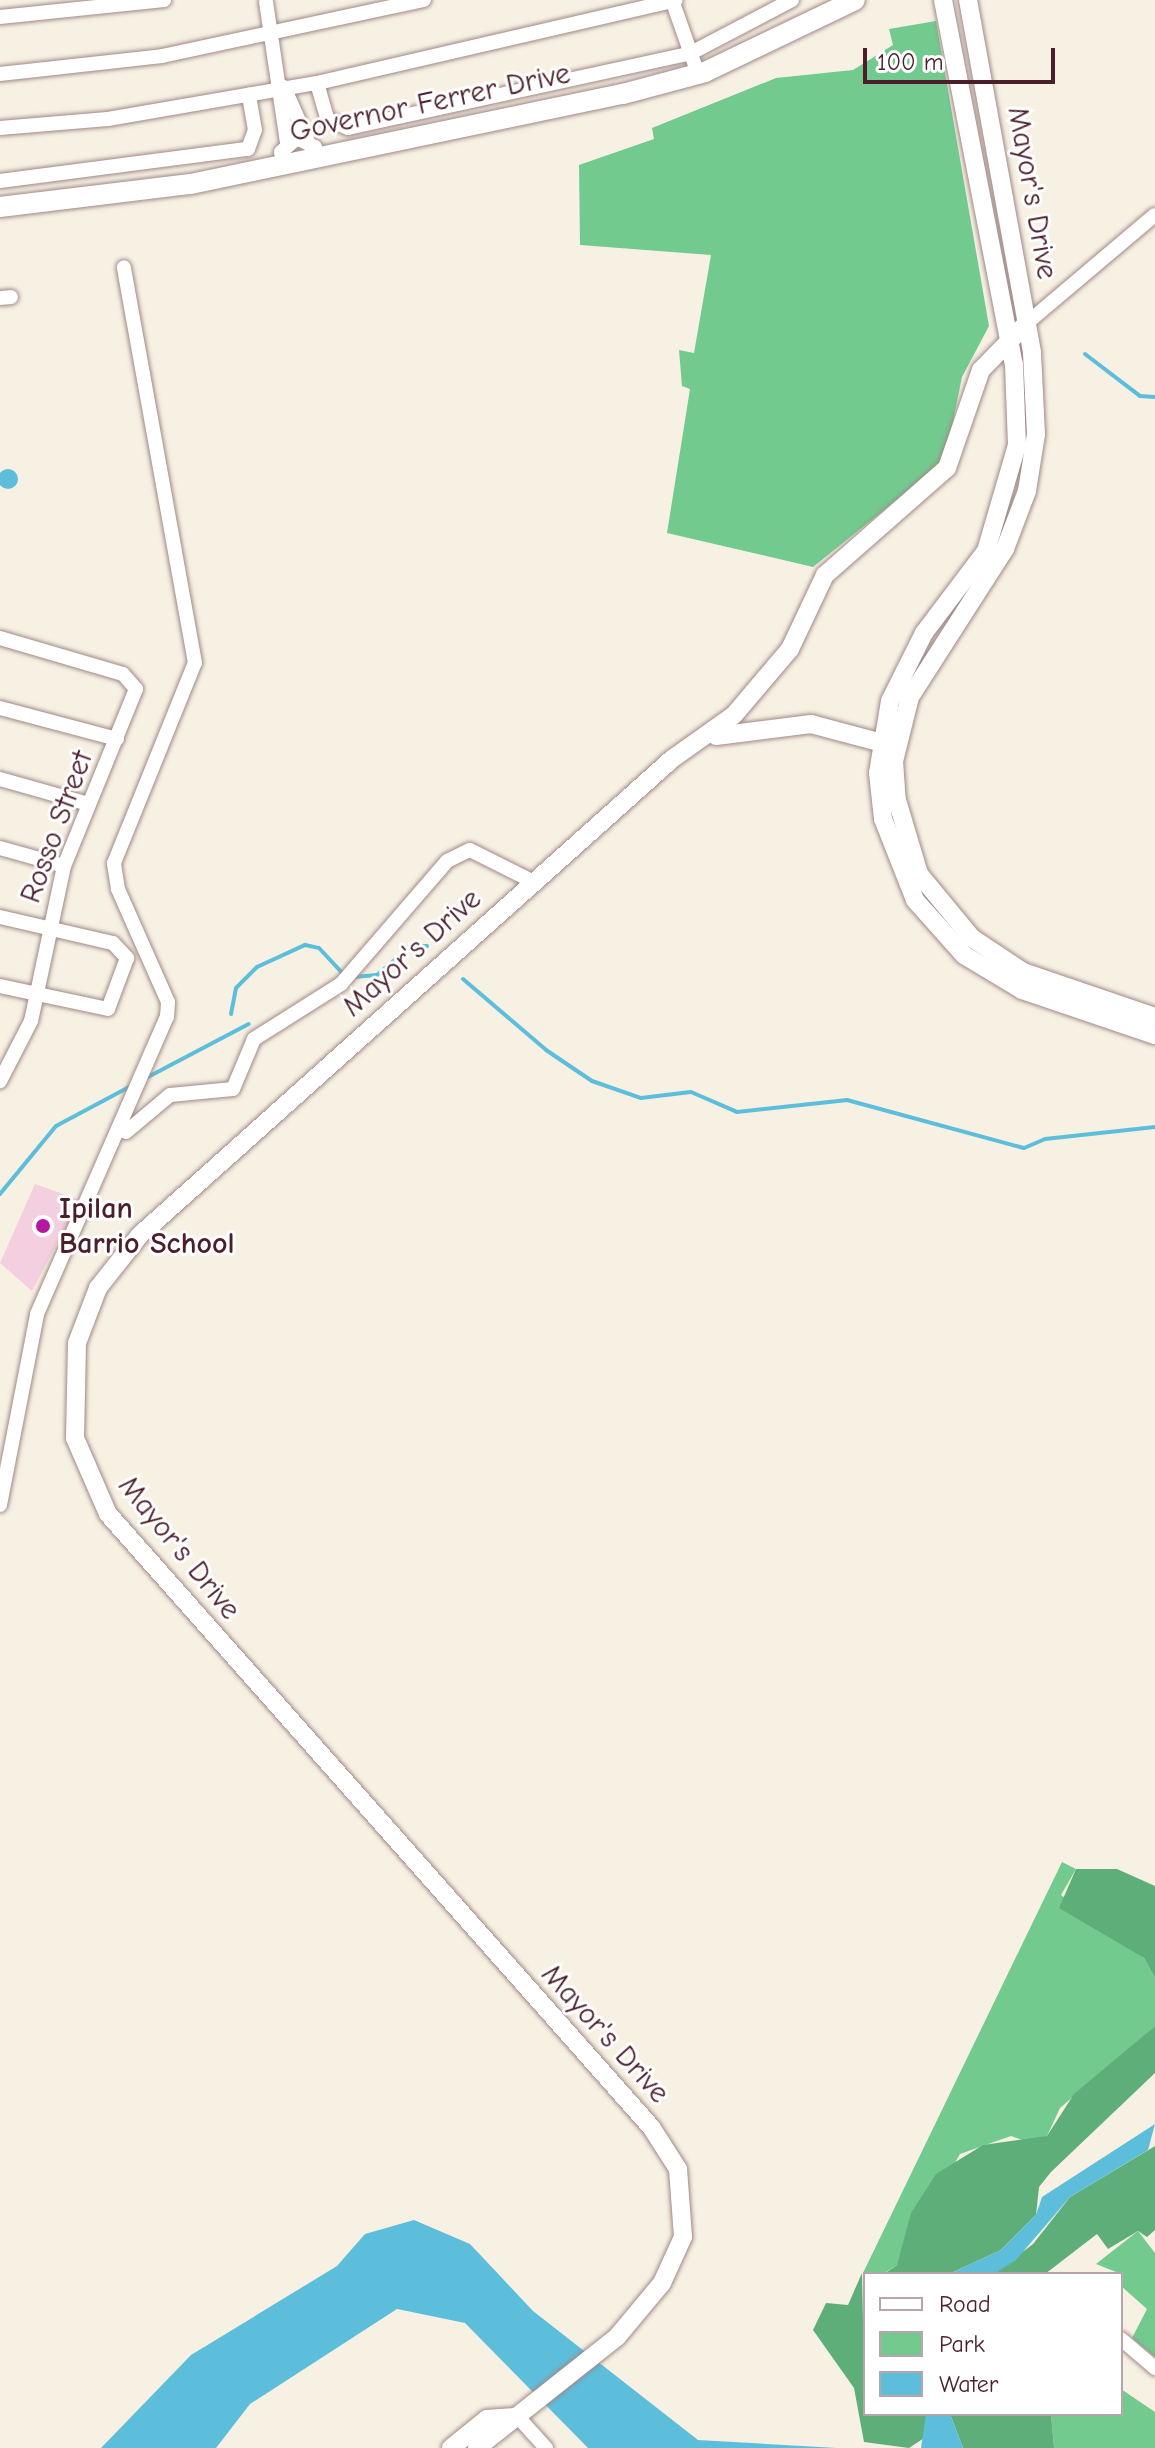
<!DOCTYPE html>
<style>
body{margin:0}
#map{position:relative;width:1155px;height:2448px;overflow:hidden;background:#f7f1e3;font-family:"Comic Neue",sans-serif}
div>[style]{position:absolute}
.built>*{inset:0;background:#f3cfe0}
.green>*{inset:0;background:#73ca8f}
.forest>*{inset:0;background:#5eae7a}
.water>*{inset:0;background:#5dbedb}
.round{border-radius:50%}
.stream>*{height:4px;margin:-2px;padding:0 2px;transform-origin:2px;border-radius:2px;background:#5dbedb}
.roads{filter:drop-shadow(0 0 2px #a08887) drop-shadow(0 0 2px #a08887)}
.minor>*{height:14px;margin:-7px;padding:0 7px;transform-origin:7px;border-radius:7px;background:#fff}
.tertiary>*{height:18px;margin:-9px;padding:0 9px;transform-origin:9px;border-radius:9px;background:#fff}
.secondary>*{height:20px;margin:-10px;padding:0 10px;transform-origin:10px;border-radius:10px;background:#fff}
.dots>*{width:22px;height:22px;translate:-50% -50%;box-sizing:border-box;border:4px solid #fff;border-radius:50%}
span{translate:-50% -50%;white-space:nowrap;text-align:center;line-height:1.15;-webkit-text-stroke:6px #fff;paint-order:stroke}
.street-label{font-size:30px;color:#4a1f2b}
.poi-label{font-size:30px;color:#4a1f2b;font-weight:700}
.left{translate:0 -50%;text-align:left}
.legend{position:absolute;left:863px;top:2272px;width:260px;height:144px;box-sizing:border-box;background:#fff;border:2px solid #b7a5aa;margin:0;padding:10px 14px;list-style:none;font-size:24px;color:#4a1f2b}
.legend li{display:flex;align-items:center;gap:16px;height:40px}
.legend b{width:40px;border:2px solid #b7a5aa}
.scale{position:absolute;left:863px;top:48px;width:192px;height:36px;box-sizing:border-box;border:4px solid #4a1f2b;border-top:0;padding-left:10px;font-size:24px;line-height:28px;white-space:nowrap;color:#4a1f2b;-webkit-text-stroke:6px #fff;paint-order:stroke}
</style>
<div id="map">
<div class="built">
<div style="clip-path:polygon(35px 1184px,80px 1200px,32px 1291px,0 1263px)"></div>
</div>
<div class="green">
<div style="clip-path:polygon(936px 21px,989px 326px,962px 377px,945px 461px,813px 567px,667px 533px,690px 389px,682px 386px,679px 350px,694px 353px,711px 255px,580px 245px,579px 165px,654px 139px,652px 128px,776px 78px,853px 70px,893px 45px,889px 29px)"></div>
<div style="clip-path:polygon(1062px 1862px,1076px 1869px,1061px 1895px,1144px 1958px,1155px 1978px,1155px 2026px,1060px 2108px,1047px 2136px,1028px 2142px,1011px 2136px,960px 2154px,897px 2265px,883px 2274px,863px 2273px)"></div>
<div style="clip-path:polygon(1138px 2231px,1155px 2253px,1155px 2357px,1132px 2338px,1147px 2309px,1121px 2286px,1121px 2274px,1096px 2264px)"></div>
<div style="clip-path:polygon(1121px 2389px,1155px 2412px,1155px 2448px,1054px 2448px,1051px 2414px,1121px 2414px)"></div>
</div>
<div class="forest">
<div style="clip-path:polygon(1076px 1869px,1117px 1869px,1155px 1886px,1155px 1978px,1144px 1958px,1059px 1908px)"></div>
<div style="clip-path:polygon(1155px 2026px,1155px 2073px,1051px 2172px,1039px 2187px,1036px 2215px,1001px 2250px,949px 2274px,884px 2274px,897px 2265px,911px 2213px,936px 2174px,983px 2145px,1047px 2136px,1074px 2094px)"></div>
<div style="clip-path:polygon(1155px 2146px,1155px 2230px,1147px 2237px,1138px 2231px,1108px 2249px,1097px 2234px,1045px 2274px,994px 2274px,1033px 2244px,1070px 2197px)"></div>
<div style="clip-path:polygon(862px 2273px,865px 2414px,926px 2414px,927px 2436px,909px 2448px,864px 2442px,854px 2388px,813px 2330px,826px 2303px,848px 2305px)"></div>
<div style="clip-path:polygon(950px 2414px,1051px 2414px,1054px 2448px,963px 2448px)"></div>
</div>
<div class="water">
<div class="round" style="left:-2px;top:469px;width:20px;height:20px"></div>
<div style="clip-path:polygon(1155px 2124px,1148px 2150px,1070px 2197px,1016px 2260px,994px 2274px,949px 2274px,1001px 2250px,1036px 2215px,1042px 2197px)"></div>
<div style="clip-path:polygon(414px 2220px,470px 2244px,533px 2311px,698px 2440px,837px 2448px,588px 2448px,465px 2323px,397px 2309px,250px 2404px,216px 2448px,101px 2448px,191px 2355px,337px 2266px,365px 2234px)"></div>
<div style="clip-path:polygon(926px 2414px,950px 2414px,963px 2448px,921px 2448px)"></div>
</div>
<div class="stream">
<div style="left:1085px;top:354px;width:69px;rotate:37.4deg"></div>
<div style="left:1140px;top:396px;width:15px;rotate:4deg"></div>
<div style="left:354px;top:977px;width:23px;rotate:-5deg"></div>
<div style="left:377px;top:975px;width:45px;rotate:-40.5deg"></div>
<div style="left:411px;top:946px;width:16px"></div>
<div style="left:463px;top:979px;width:109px;rotate:40.5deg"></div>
<div style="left:546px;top:1050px;width:55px;rotate:34deg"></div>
<div style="left:592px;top:1081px;width:52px;rotate:19.1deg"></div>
<div style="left:641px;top:1098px;width:50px;rotate:-6.8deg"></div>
<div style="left:691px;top:1092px;width:50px;rotate:23.5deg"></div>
<div style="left:737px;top:1112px;width:111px;rotate:-6.2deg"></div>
<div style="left:847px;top:1100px;width:183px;rotate:15.2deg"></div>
<div style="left:1024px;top:1148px;width:23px;rotate:-23deg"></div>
<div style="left:1045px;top:1139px;width:111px;rotate:-6.2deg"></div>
<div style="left:231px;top:1014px;width:26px;rotate:-79deg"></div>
<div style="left:236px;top:988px;width:30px;rotate:-45deg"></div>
<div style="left:257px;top:967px;width:53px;rotate:-24.6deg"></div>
<div style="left:305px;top:945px;width:14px;rotate:12deg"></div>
<div style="left:319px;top:948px;width:34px;rotate:47deg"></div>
<div style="left:146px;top:1078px;width:116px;rotate:-27.7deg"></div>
<div style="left:0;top:1194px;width:88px;rotate:-50.5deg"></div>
<div style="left:56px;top:1126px;width:85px;rotate:-28.1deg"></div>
</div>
<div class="roads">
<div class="minor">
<div style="left:672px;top:0;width:78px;rotate:70.6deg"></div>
<div style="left:266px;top:2px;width:142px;rotate:81.5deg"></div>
<div style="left:0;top:17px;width:165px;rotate:-5.9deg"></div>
<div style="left:0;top:74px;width:163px;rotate:-6.3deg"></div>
<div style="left:162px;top:56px;width:268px;rotate:-12.1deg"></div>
<div style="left:317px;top:83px;width:37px;rotate:74deg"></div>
<div style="left:327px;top:119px;width:23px;rotate:23deg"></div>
<div style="left:348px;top:128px;width:351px;rotate:-12.3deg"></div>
<div style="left:691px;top:53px;width:114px;rotate:-27.7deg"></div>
<div style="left:284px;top:87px;width:57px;rotate:66.1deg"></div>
<div style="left:0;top:128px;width:108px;rotate:-4.8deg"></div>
<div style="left:108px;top:119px;width:212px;rotate:-9.8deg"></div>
<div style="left:317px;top:83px;width:368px;rotate:-13deg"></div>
<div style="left:283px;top:164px;width:12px;rotate:-99deg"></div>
<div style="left:281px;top:152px;width:21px;rotate:-41deg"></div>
<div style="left:297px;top:138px;width:20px;rotate:27deg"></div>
<div style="left:315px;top:147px;width:10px;rotate:79deg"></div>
<div style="left:0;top:181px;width:250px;rotate:-7.4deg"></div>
<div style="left:248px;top:149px;width:20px;rotate:-70deg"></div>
<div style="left:255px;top:130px;width:36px;rotate:-100deg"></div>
<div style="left:0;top:298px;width:11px;rotate:-5deg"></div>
<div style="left:1027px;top:323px;width:167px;rotate:-40.2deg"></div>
<div style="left:0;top:638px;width:128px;rotate:16.3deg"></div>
<div style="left:123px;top:674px;width:20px;rotate:49deg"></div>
<div style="left:136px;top:689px;width:191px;rotate:112.1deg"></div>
<div style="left:64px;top:866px;width:158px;rotate:102deg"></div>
<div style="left:31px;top:1021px;width:68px;rotate:117.3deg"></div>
<div style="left:0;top:708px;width:121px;rotate:14.8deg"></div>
<div style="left:0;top:779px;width:92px;rotate:15.7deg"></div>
<div style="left:0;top:848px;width:66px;rotate:15.7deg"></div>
<div style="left:0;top:917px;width:116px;rotate:13deg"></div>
<div style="left:113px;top:943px;width:21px;rotate:47deg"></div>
<div style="left:127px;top:958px;width:54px;rotate:110.4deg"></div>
<div style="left:108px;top:1009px;width:110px;rotate:-168deg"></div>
<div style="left:126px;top:1132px;width:57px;rotate:-40.1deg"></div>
<div style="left:170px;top:1095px;width:63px;rotate:-5.4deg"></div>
<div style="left:233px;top:1089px;width:54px;rotate:-67.2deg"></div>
<div style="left:254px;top:1039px;width:103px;rotate:-32.3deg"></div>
<div style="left:341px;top:984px;width:162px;rotate:-49.2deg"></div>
<div style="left:447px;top:861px;width:25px;rotate:-26deg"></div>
<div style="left:470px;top:850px;width:72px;rotate:26.6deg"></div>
<div style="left:0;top:1505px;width:195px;rotate:-79deg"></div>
<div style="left:37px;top:1314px;width:324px;rotate:-66.4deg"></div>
<div style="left:167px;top:1017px;width:15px;rotate:-86deg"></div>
<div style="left:168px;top:1002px;width:124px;rotate:-113.9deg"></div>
<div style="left:118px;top:889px;width:26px;rotate:-99deg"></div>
<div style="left:114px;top:863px;width:216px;rotate:-68deg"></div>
<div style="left:195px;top:663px;width:402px;rotate:-100.2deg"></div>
<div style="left:1121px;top:2339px;width:45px;rotate:40.5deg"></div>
<div style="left:518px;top:2417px;width:42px;rotate:47.9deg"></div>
</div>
<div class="tertiary">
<div style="left:943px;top:0;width:371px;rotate:79deg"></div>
<div style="left:1014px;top:364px;width:81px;rotate:87.9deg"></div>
<div style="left:1017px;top:445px;width:110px;rotate:106.3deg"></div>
<div style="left:986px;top:551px;width:103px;rotate:127.1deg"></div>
<div style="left:924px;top:633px;width:76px;rotate:116.6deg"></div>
<div style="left:890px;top:701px;width:73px;rotate:99.5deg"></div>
<div style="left:878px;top:773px;width:46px;rotate:83.8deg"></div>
<div style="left:883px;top:819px;width:87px;rotate:68.4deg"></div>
<div style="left:915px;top:900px;width:74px;rotate:48.3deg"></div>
<div style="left:964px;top:955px;width:68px;rotate:31.1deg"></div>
<div style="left:1022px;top:990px;width:140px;rotate:18.7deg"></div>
<div style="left:968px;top:0;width:359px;rotate:79.7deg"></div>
<div style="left:1032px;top:353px;width:81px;rotate:87.2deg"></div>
<div style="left:1036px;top:434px;width:58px;rotate:99deg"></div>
<div style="left:1027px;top:491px;width:62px;rotate:110.8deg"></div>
<div style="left:1005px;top:549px;width:176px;rotate:122.7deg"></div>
<div style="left:910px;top:697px;width:66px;rotate:104deg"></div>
<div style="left:894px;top:761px;width:39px;rotate:86deg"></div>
<div style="left:897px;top:800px;width:77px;rotate:73.4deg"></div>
<div style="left:919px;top:874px;width:83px;rotate:50.4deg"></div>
<div style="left:972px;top:938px;width:61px;rotate:33.7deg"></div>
<div style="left:1023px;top:972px;width:139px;rotate:18.8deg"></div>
<div style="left:716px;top:736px;width:96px;rotate:-7.2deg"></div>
<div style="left:811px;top:724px;width:82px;rotate:14.9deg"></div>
<div style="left:451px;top:2448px;width:46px;rotate:-38.9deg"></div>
<div style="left:487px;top:2419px;width:31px;rotate:-4deg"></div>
<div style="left:477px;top:2448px;width:179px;rotate:-38.4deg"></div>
<div style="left:617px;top:2337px;width:70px;rotate:-50.2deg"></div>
<div style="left:662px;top:2283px;width:51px;rotate:-65.5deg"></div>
<div style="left:683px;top:2237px;width:68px;rotate:-94.2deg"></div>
<div style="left:678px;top:2169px;width:50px;rotate:-122.7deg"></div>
<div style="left:651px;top:2127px;width:819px;rotate:-131.53deg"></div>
<div style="left:108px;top:1514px;width:83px;rotate:-113.5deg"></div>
<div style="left:75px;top:1438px;width:95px;rotate:-88.8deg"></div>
<div style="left:77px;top:1343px;width:59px;rotate:-69.1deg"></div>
<div style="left:98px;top:1288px;width:68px;rotate:-51.6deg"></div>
<div style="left:140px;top:1235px;width:714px;rotate:-41.82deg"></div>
<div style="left:672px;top:759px;width:76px;rotate:-35.4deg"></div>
<div style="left:734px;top:715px;width:87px;rotate:-49.7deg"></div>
<div style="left:790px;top:649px;width:82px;rotate:-64.7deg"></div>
<div style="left:825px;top:575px;width:162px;rotate:-41.3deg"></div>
<div style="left:947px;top:468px;width:104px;rotate:-70.9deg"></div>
<div style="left:981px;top:370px;width:66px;rotate:-45.6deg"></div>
</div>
<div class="secondary">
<div style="left:0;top:207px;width:192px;rotate:-6.9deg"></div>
<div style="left:191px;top:184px;width:441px;rotate:-11.8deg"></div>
<div style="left:623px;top:94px;width:85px;rotate:-15deg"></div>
<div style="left:705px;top:72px;width:166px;rotate:-25.6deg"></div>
</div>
</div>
<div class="dots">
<div style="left:43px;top:1226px;background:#b5179e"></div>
</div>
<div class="street-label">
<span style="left:430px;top:103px;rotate:-12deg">Governor Ferrer Drive</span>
<span style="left:1032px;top:193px;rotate:80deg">Mayor's Drive</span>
<span style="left:57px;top:827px;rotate:-70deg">Rosso Street</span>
<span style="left:412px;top:953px;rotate:-42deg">Mayor's Drive</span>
<span style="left:179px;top:1548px;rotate:51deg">Mayor's Drive</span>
<span style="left:605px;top:2034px;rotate:48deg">Mayor's Drive</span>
</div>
<div class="poi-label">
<span class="left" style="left:59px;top:1226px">Ipilan<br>Barrio School</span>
</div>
<ul class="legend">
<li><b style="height:10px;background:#fff"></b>Road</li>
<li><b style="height:22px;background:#73ca8f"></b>Park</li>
<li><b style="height:22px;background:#5dbedb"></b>Water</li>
</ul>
<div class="scale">100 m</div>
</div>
